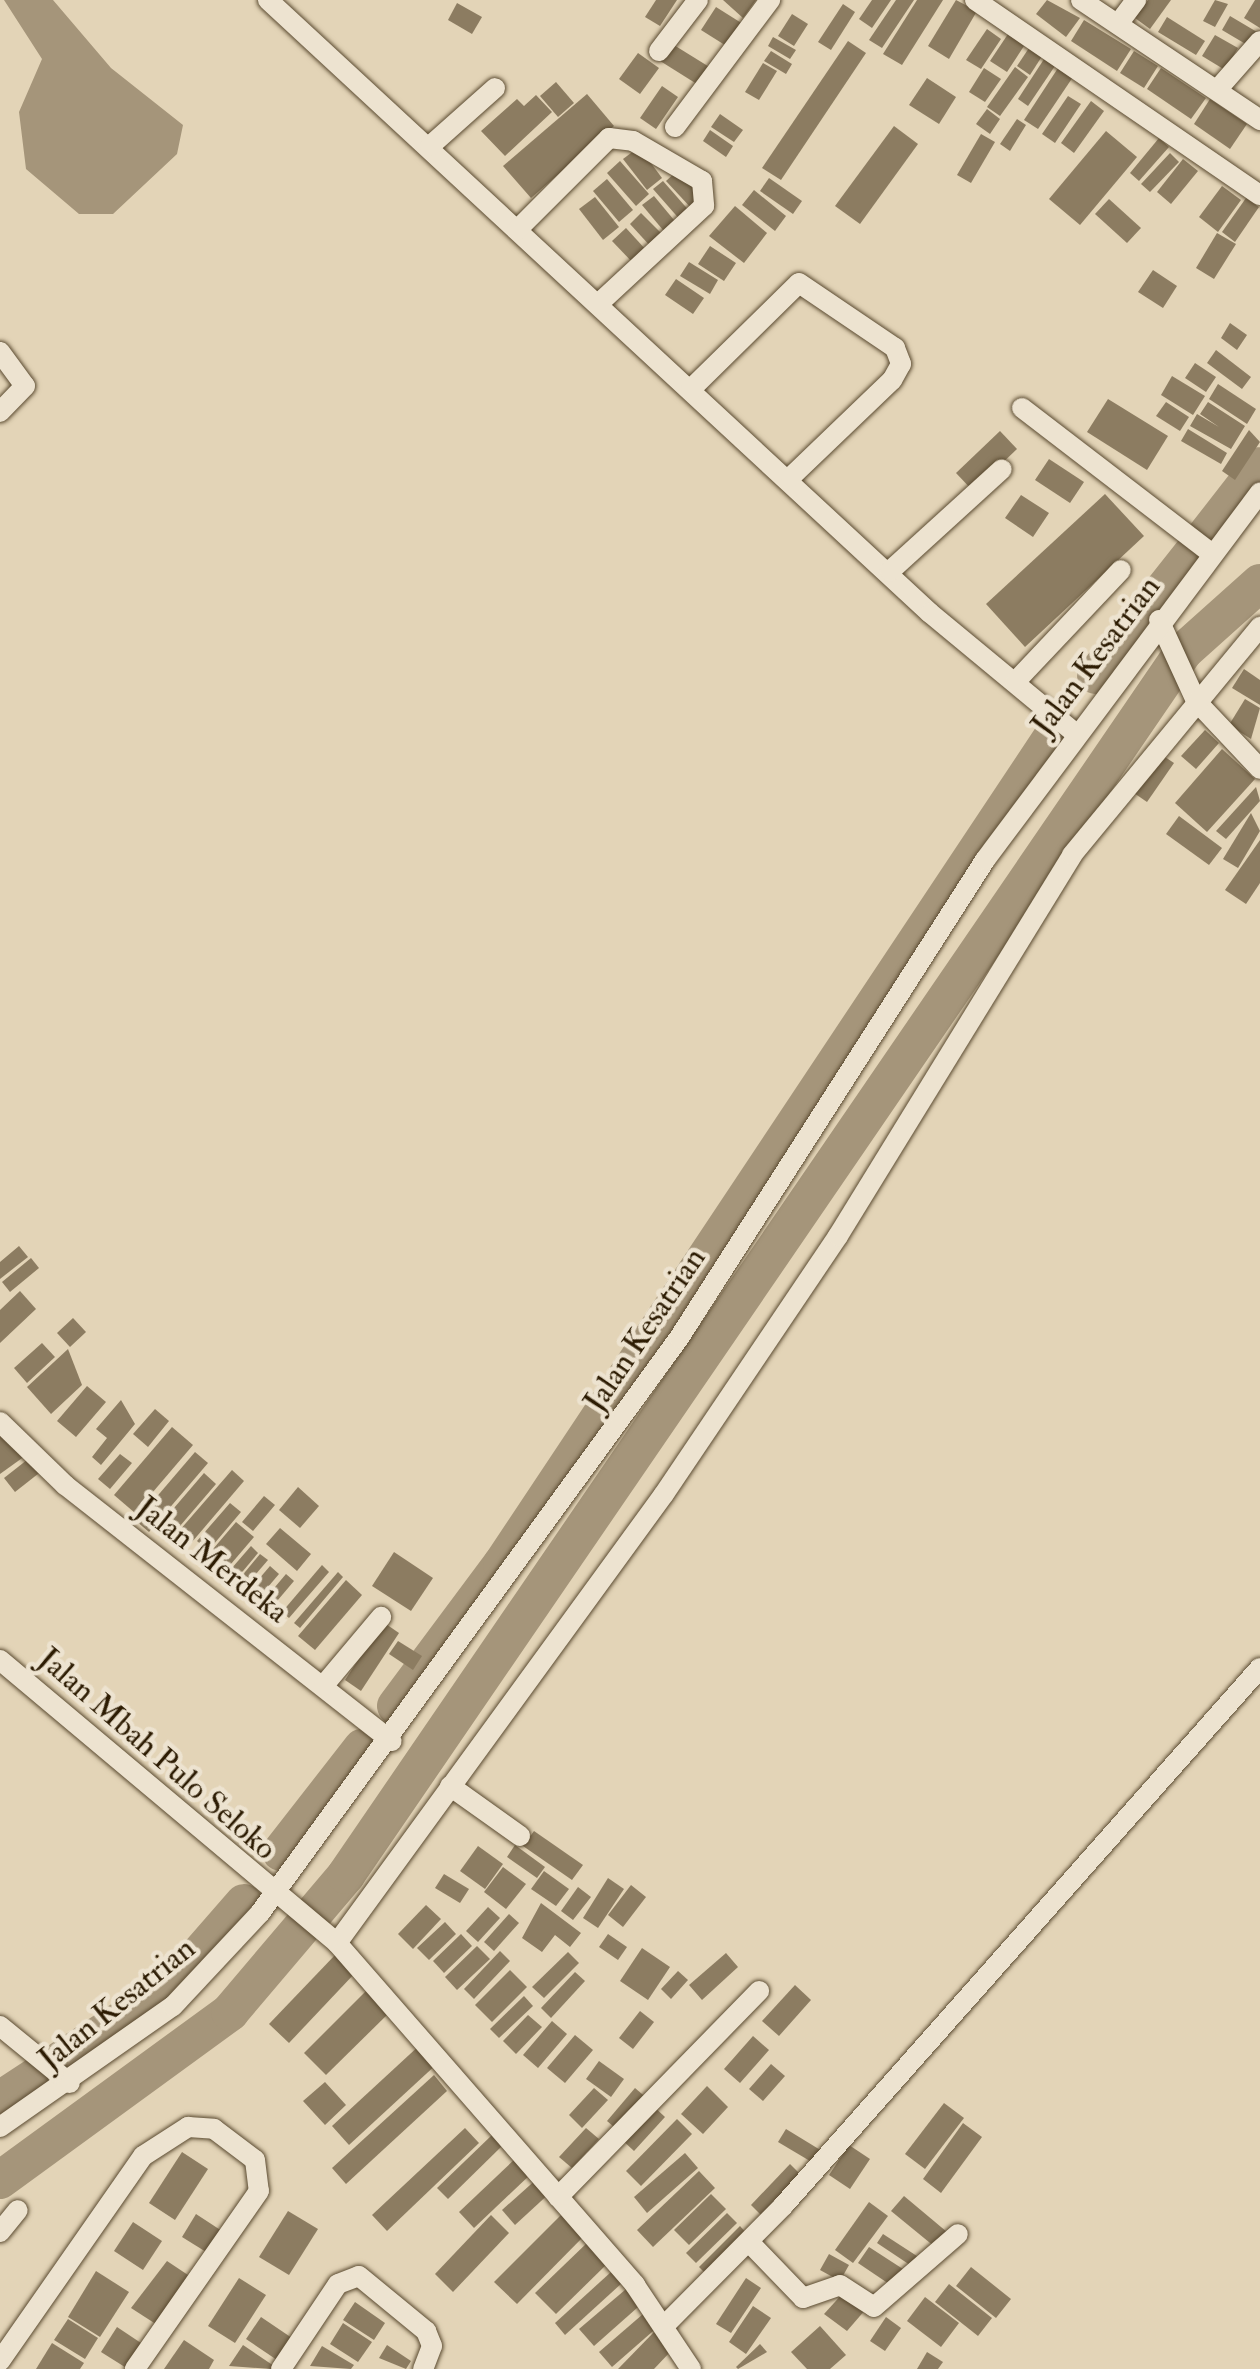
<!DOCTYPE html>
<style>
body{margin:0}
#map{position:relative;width:1260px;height:2369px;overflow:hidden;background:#e3d4b7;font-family:"IM FELL Double Pica",serif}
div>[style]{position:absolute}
.water>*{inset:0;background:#a5957a}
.river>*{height:38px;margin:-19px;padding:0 19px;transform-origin:19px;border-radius:19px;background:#a5957a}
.building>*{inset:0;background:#8c7c61}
.roads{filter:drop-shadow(0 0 2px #5a4a30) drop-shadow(0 0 2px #5a4a30)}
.minor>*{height:20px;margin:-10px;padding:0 10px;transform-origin:10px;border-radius:10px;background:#ede3d0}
span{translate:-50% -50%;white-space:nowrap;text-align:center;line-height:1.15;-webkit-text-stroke:9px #ede3d0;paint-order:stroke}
.street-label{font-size:32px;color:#2d1c03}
</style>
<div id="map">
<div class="water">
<div style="clip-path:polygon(4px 0,53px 0,111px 68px,183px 125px,177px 154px,113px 214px,79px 214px,26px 169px,19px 112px,42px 59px)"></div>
</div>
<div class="river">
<div style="left:1204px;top:538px;width:91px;rotate:-52.1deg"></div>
<div style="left:1096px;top:675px;width:159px;rotate:-51.6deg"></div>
<div style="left:396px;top:1706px;width:177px;rotate:-53.3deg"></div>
<div style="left:502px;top:1564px;width:995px;rotate:-56.36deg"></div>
<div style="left:281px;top:1852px;width:132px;rotate:-52.1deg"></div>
<div style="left:0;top:2100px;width:202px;rotate:-33.3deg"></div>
<div style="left:169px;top:1989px;width:114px;rotate:-48.9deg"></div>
<div style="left:0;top:2180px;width:285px;rotate:-36.1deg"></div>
<div style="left:230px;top:2012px;width:180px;rotate:-49.7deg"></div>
<div style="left:346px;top:1875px;width:1483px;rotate:-55.6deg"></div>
<div style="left:1184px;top:651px;width:102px;rotate:-41.8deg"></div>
</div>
<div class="building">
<div style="clip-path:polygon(656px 0,677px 0,660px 26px,645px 17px)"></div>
<div style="clip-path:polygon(723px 0,756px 0,743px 18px)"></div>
<div style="clip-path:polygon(872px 0,891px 0,872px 28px,859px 19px)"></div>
<div style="clip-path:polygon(896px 0,914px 0,882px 48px,869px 40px)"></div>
<div style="clip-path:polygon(917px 0,943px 0,902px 65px,883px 54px)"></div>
<div style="clip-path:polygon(956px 0,977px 11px,949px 59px,928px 46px)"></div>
<div style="clip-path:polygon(1047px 0,1080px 18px,1066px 37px,1036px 14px)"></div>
<div style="clip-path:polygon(1148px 0,1171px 0,1150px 29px,1135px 18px)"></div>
<div style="clip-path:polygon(1215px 0,1228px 4px,1215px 27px,1203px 21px)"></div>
<div style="clip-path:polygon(1255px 0,1260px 0,1260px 28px,1244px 18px)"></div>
<div style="clip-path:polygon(457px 3px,482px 17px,472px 34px,448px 20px)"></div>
<div style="clip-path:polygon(843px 4px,855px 12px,831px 50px,818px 42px)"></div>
<div style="clip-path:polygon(716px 7px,743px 24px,728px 47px,701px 30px)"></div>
<div style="clip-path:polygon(792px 14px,808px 24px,794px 46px,778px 36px)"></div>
<div style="clip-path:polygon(1230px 16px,1257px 32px,1249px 46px,1222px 30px)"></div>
<div style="clip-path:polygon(1167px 17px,1205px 41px,1196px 55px,1158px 32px)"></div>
<div style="clip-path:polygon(1084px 20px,1131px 49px,1117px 71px,1071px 41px)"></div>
<div style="clip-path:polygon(987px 29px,1001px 39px,981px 69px,966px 60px)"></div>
<div style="clip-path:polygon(1008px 34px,1024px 46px,1007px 72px,990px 61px)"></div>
<div style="clip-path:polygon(1215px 35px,1238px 48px,1225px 70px,1202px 56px)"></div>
<div style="clip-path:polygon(773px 37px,796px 50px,790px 59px,768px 46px)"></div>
<div style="clip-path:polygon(848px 41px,866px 53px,781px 180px,762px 168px)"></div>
<div style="clip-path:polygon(669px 42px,711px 68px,700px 86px,657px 59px)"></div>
<div style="clip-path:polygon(1033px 42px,1046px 50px,1030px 75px,1017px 66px)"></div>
<div style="clip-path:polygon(771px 51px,792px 64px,786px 74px,764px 61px)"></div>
<div style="clip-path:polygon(1134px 51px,1158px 66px,1144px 88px,1120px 73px)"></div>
<div style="clip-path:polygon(638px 53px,659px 68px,640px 94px,619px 79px)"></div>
<div style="clip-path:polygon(1048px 53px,1059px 60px,1028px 106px,1018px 99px)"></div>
<div style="clip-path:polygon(763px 63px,777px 71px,759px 100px,745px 92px)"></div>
<div style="clip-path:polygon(1060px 65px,1075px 74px,1038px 129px,1024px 120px)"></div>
<div style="clip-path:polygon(1015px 67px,1028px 77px,1000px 116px,987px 107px)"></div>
<div style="clip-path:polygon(984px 68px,1001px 79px,985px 102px,969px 92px)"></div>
<div style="clip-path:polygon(1161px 68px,1206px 98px,1191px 119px,1147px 89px)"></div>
<div style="clip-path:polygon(927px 78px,956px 97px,939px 124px,909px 105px)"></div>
<div style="clip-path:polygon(556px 82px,574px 103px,558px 117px,540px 96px)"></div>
<div style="clip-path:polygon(662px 86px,678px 97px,656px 129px,640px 118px)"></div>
<div style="clip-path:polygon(587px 94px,614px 126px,531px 198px,503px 166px)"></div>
<div style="clip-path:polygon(536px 95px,552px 112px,505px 156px,481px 131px,517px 99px,524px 106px)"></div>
<div style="clip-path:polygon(1068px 96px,1081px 104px,1055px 143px,1042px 134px)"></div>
<div style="clip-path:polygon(1210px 99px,1247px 124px,1230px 149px,1194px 124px)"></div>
<div style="clip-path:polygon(1091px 101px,1104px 111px,1074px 153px,1061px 143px)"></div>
<div style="clip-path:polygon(987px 109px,1000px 119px,990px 134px,976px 124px)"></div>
<div style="clip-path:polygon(720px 114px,743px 130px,734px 142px,711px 127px)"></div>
<div style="clip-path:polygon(1017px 119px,1026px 125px,1010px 151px,1000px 144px)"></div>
<div style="clip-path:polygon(894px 126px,918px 144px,860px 224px,835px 206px)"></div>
<div style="clip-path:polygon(710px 130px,733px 146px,726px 157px,703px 141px)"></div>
<div style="clip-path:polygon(1106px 131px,1137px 157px,1080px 225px,1049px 199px)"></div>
<div style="clip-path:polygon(981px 134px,995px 142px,971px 183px,957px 175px)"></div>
<div style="clip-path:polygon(1159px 138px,1169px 147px,1139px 181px,1130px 173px)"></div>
<div style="clip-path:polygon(639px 147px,662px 178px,647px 190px,623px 159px)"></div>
<div style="clip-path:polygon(1170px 153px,1179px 162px,1150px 192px,1141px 184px)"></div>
<div style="clip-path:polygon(1183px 159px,1198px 171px,1171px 204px,1157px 192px)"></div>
<div style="clip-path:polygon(620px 161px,649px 194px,636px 206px,607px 173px)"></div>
<div style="clip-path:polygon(677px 171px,703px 199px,692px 209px,666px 181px)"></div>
<div style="clip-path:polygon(769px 178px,802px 201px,793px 214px,760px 191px)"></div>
<div style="clip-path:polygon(607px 179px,633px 210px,619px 222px,593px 191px)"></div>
<div style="clip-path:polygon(663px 181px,692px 214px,682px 222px,653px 189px)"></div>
<div style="clip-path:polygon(1222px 186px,1241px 200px,1218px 232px,1199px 217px)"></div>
<div style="clip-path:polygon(754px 190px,786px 216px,775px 231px,742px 205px)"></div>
<div style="clip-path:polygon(654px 196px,679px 226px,668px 236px,642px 205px)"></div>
<div style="clip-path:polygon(595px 197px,619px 227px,603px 240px,579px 209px)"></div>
<div style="clip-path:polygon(1246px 198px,1259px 207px,1235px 242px,1222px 232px)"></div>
<div style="clip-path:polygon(1109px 199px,1141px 228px,1127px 243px,1095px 214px)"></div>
<div style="clip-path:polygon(735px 206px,767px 233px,744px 263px,709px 236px)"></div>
<div style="clip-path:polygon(641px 213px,664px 236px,652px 248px,630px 224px)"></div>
<div style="clip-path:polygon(626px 228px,647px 251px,634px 264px,612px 241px)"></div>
<div style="clip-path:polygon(1217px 233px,1236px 244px,1214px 279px,1196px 268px)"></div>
<div style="clip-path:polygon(710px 246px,736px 263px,724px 281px,698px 264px)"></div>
<div style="clip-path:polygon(689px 262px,718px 280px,710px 294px,680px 276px)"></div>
<div style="clip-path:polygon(1153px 270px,1177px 286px,1163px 308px,1138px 292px)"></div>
<div style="clip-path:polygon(676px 279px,704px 298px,693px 314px,665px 295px)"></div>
<div style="clip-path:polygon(1230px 323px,1247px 335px,1237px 350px,1221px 338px)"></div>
<div style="clip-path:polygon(1216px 350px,1251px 377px,1242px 389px,1207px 363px)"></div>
<div style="clip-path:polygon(1195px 363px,1216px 377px,1206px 392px,1185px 378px)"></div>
<div style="clip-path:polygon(1172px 376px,1205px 396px,1193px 415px,1161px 395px)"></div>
<div style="clip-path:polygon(1218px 384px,1256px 409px,1247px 424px,1209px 399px)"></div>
<div style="clip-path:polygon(1108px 399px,1168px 436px,1147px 470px,1087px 432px)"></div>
<div style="clip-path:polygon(1166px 402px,1189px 417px,1180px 431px,1156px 416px)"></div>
<div style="clip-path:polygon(1208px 402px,1245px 426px,1231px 449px,1190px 426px,1197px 414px,1219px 427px,1200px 414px)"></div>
<div style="clip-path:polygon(1188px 429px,1227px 453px,1221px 464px,1181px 441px)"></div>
<div style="clip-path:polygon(1249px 430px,1260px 442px,1235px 480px,1222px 471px)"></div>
<div style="clip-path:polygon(1000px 431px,1017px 449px,973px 491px,956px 473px)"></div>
<div style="clip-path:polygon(1049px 459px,1084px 482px,1070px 503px,1035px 480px)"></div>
<div style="clip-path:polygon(1105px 494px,1144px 536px,1025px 647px,986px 604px)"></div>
<div style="clip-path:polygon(1021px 495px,1049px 513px,1033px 537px,1005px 518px)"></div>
<div style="clip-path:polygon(1244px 669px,1260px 680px,1260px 705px,1232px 688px)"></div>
<div style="clip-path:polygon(1245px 699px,1260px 708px,1251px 739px,1229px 725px)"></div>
<div style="clip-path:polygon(1205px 730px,1219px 743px,1196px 769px,1181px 756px)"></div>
<div style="clip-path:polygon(1222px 749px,1255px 779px,1207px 832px,1175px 803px)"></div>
<div style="clip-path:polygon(1159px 753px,1174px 763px,1147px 802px,1131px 791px)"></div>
<div style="clip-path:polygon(1256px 787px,1260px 801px,1226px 839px,1216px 831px)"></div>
<div style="clip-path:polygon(1251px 813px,1260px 831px,1238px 868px,1223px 859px)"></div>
<div style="clip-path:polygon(1179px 816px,1222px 848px,1209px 865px,1166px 834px)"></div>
<div style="clip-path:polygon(1260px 840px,1260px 883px,1246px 904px,1225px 890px)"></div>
<div style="clip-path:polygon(19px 1246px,28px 1257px,0 1279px,0 1262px)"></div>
<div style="clip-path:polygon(31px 1258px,39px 1268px,10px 1292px,2px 1282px)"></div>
<div style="clip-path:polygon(20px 1291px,36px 1309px,0 1343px,0 1310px)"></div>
<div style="clip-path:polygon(73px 1318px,86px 1332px,70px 1347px,57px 1333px)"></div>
<div style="clip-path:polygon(42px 1343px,55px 1357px,27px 1383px,14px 1368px)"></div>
<div style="clip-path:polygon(68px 1349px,82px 1385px,51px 1414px,27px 1387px)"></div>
<div style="clip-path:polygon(87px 1386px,106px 1402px,76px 1437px,57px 1421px)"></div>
<div style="clip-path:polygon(121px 1400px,135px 1424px,101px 1465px,92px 1457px,107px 1438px,96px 1429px)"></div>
<div style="clip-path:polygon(155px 1409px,169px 1421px,148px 1447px,133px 1434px)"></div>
<div style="clip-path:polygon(172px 1427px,193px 1445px,135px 1513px,114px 1495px)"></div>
<div style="clip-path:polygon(0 1434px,25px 1456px,0 1474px)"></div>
<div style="clip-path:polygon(195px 1452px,208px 1463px,149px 1532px,136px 1521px)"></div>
<div style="clip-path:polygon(120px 1454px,132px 1463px,110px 1489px,98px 1479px)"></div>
<div style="clip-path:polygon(32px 1456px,43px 1470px,15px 1492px,4px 1478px)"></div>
<div style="clip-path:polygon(232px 1470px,244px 1481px,192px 1542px,179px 1531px)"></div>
<div style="clip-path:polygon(204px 1473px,216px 1484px,174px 1533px,162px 1522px)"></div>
<div style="clip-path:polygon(298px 1487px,319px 1506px,300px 1528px,279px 1510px)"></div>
<div style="clip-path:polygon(264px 1496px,275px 1505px,253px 1531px,242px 1522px)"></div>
<div style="clip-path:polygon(230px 1503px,241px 1512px,208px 1551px,197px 1541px)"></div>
<div style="clip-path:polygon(236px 1522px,254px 1537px,225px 1571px,208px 1555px)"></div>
<div style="clip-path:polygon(280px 1528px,311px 1554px,297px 1571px,266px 1544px)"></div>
<div style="clip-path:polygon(251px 1546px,258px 1553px,233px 1583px,225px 1576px)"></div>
<div style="clip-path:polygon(394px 1552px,433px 1578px,411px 1611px,372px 1586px)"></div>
<div style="clip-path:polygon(260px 1554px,268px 1560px,243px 1589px,236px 1583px)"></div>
<div style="clip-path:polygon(322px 1565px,329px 1572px,289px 1618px,282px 1612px)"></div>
<div style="clip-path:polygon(270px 1566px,279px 1574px,256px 1601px,247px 1593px)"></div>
<div style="clip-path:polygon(338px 1572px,343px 1577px,300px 1628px,294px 1623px)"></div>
<div style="clip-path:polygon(286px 1574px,294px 1581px,272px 1607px,264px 1600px)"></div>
<div style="clip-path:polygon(346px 1580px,362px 1595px,315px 1650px,298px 1636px)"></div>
<div style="clip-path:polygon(383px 1622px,399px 1633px,361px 1691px,345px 1680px)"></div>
<div style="clip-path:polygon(398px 1641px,422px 1656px,413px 1670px,389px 1654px)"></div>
<div style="clip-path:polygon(534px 1831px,583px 1865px,572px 1880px,523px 1846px)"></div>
<div style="clip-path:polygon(515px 1845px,545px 1867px,537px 1878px,507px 1857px)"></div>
<div style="clip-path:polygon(478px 1846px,503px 1864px,485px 1889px,460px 1871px)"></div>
<div style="clip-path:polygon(503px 1867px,526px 1884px,506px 1909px,484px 1892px)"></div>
<div style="clip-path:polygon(544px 1871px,569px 1889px,556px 1906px,531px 1889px)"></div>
<div style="clip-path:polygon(444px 1874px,469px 1889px,460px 1903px,435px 1888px)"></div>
<div style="clip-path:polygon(608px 1878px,624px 1889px,598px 1928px,583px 1918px)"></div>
<div style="clip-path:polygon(631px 1885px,646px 1897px,623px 1927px,608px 1915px)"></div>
<div style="clip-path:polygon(578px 1887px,591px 1897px,573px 1920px,561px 1911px)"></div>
<div style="clip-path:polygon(541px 1903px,581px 1933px,570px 1947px,555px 1935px,542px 1952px,522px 1938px)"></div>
<div style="clip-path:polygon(426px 1905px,441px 1919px,413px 1949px,398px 1934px)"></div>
<div style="clip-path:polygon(488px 1907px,500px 1918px,478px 1942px,466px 1931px)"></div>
<div style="clip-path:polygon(509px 1914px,519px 1923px,494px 1951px,484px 1942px)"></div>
<div style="clip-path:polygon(445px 1922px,456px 1934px,429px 1960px,417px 1948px)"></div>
<div style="clip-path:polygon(461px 1934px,472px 1946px,444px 1973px,433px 1961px)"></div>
<div style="clip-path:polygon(608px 1934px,627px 1947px,618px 1960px,599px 1947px)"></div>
<div style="clip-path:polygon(477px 1946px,490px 1959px,457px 1990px,445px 1977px)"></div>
<div style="clip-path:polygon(642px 1948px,670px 1967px,648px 2000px,620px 1981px)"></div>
<div style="clip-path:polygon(500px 1951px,510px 1961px,474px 1999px,464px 1989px)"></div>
<div style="clip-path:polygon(568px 1952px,579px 1963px,544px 1998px,532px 1987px)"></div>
<div style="clip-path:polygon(726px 1953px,738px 1967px,702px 2000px,689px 1985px)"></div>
<div style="clip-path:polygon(336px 1954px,356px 1972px,289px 2043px,269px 2024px)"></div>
<div style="clip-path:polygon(510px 1970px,527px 1987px,492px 2022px,475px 2005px)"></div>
<div style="clip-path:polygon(678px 1971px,688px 1980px,671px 1999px,661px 1989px)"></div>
<div style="clip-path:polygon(575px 1972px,585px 1981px,551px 2018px,541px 2008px)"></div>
<div style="clip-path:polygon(795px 1985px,811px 2000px,779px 2036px,762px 2021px)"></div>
<div style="clip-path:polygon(369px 1988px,392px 2010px,326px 2075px,304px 2053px)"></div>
<div style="clip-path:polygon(524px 1996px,533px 2006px,499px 2038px,490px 2029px)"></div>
<div style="clip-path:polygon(640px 2011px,654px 2022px,633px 2049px,619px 2038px)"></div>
<div style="clip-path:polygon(528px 2015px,542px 2027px,516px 2054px,503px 2041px)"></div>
<div style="clip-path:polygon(552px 2021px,567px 2034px,538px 2068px,523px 2055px)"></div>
<div style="clip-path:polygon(575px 2035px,593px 2050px,565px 2083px,547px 2068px)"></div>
<div style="clip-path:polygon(753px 2036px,769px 2050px,740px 2083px,724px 2069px)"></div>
<div style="clip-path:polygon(422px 2043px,439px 2062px,349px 2145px,332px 2126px)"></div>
<div style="clip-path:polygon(599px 2061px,624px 2079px,611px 2097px,586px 2079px)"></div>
<div style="clip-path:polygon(771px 2064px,785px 2076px,763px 2101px,749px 2089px)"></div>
<div style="clip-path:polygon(434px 2075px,447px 2091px,346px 2184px,332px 2168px)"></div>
<div style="clip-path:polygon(325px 2082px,346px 2105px,325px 2125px,303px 2101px)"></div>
<div style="clip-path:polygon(707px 2086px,728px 2107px,703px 2134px,681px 2114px)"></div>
<div style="clip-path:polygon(594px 2088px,608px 2100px,582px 2128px,569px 2115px)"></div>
<div style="clip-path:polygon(635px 2088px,649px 2100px,621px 2133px,607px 2121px)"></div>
<div style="clip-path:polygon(944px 2103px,964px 2118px,925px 2169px,905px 2154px)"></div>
<div style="clip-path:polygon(651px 2104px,665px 2117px,634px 2151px,620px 2138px)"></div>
<div style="clip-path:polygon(677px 2119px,692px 2134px,641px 2186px,626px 2171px)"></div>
<div style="clip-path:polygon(963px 2123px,982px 2137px,941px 2193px,923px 2179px)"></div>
<div style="clip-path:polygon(465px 2128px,479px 2143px,387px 2231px,372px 2215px)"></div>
<div style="clip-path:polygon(586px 2128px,599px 2139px,572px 2168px,559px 2157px)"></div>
<div style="clip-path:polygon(786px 2129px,822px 2151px,815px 2164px,778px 2142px)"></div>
<div style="clip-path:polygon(492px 2135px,502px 2146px,448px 2199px,437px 2188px)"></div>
<div style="clip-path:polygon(849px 2145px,870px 2159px,850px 2189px,829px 2175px)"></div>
<div style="clip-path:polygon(182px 2152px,208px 2169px,175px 2220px,149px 2203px)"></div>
<div style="clip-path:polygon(685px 2153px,698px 2168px,647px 2213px,634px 2197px)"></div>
<div style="clip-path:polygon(517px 2157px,532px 2173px,474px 2228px,459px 2212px)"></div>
<div style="clip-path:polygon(790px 2164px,804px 2178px,765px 2219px,751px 2205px)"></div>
<div style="clip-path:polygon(699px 2171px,715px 2188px,653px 2247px,637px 2230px)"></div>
<div style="clip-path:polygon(539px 2177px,552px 2191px,515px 2225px,502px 2210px)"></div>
<div style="clip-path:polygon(711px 2194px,726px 2209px,689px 2245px,674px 2230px)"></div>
<div style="clip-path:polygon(904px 2196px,947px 2232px,935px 2247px,891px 2211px)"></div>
<div style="clip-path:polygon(869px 2202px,888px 2216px,853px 2263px,835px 2250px)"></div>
<div style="clip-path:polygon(288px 2211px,318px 2229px,289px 2275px,259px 2257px)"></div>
<div style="clip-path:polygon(563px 2213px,585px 2235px,517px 2304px,494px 2282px)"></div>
<div style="clip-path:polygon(727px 2213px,737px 2223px,696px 2263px,686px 2253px)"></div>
<div style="clip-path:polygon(196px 2214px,225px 2233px,211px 2255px,182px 2237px)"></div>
<div style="clip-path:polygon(491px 2215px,509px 2233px,453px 2292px,435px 2274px)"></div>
<div style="clip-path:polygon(133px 2222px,162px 2241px,143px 2270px,114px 2251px)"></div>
<div style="clip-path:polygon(740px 2226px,748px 2235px,707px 2275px,699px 2267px)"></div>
<div style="clip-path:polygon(883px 2234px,920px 2258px,913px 2267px,877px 2243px)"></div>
<div style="clip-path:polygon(589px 2241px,609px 2262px,556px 2314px,535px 2293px)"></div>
<div style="clip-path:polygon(869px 2247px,906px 2271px,895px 2288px,858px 2263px)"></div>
<div style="clip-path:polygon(829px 2254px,849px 2265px,840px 2281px,820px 2270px)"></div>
<div style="clip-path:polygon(167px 2261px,194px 2279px,162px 2328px,131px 2308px)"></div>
<div style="clip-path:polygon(971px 2267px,1011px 2299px,996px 2318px,956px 2286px)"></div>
<div style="clip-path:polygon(96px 2271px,129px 2292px,100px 2337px,68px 2317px)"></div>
<div style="clip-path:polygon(611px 2272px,622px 2283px,565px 2335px,555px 2323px)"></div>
<div style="clip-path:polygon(239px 2278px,266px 2295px,235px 2343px,208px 2326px)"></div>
<div style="clip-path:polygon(746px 2278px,761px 2288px,731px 2333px,716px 2324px)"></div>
<div style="clip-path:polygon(632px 2284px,646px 2300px,594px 2346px,579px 2329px)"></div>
<div style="clip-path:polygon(949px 2284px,992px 2318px,978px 2336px,935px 2302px)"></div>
<div style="clip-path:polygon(844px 2292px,866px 2309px,847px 2331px,824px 2314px)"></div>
<div style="clip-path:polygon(925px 2297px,959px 2323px,941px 2347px,907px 2321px)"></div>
<div style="clip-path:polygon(355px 2302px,385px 2323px,374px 2340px,343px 2320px)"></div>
<div style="clip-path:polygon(753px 2306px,771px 2318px,746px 2354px,729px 2342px)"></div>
<div style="clip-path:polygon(650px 2308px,660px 2325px,612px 2367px,599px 2352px)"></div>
<div style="clip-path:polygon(261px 2317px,292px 2338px,277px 2360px,246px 2339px)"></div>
<div style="clip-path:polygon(886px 2317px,901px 2328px,885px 2351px,870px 2341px)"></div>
<div style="clip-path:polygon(68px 2319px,98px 2338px,85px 2359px,54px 2340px)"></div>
<div style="clip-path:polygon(343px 2323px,372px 2342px,358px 2362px,330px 2344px)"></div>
<div style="clip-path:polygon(820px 2326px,846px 2355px,830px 2369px,807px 2369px,791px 2352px)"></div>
<div style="clip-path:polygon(117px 2327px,147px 2347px,128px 2369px,101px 2352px)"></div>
<div style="clip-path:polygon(654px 2332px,672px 2350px,654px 2369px,618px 2369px)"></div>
<div style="clip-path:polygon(184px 2340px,214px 2360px,209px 2369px,164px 2369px)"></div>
<div style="clip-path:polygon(52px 2343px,84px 2363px,80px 2369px,36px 2369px)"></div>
<div style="clip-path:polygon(760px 2344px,767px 2352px,738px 2369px,736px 2367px)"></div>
<div style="clip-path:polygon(243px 2345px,274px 2366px,272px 2369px,229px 2366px)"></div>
<div style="clip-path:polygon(387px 2345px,411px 2361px,406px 2369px,379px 2358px)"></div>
<div style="clip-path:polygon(322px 2346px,354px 2365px,351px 2369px,310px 2366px)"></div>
<div style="clip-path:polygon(927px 2352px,943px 2362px,938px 2369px,917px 2369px)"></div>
</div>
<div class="roads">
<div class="minor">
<div style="left:268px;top:0;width:902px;rotate:42.8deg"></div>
<div style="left:930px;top:613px;width:188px;rotate:39.6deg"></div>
<div style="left:975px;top:0;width:345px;rotate:34.4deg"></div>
<div style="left:1081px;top:0;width:216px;rotate:33.8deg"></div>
<div style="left:1118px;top:24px;width:30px;rotate:-53deg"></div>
<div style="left:659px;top:51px;width:64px;rotate:-52.6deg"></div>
<div style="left:1217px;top:90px;width:65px;rotate:-48.7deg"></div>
<div style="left:675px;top:127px;width:159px;rotate:-53.2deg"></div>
<div style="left:430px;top:146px;width:87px;rotate:-41.7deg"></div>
<div style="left:517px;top:230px;width:130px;rotate:-45deg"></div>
<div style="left:609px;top:138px;width:24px;rotate:7deg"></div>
<div style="left:633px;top:141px;width:80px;rotate:30.1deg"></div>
<div style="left:702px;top:181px;width:25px;rotate:85deg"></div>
<div style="left:704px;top:206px;width:144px;rotate:137.2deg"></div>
<div style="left:0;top:352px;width:42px;rotate:53.7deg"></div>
<div style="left:25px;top:386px;width:36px;rotate:134deg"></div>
<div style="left:691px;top:389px;width:151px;rotate:-44.5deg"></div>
<div style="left:799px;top:283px;width:116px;rotate:34.1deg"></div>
<div style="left:895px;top:348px;width:17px;rotate:69deg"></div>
<div style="left:901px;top:364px;width:18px;rotate:119deg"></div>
<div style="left:892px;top:380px;width:140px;rotate:136.2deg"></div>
<div style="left:1022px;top:408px;width:238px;rotate:37.5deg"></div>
<div style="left:890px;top:571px;width:151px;rotate:-42.3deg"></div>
<div style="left:1159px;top:620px;width:89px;rotate:65.4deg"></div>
<div style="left:1196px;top:701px;width:93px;rotate:46.7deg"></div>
<div style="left:1015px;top:682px;width:154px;rotate:-46.6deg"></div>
<div style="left:0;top:1422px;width:91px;rotate:44.1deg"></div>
<div style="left:65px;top:1485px;width:415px;rotate:38.1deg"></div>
<div style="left:0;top:1660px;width:440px;rotate:40deg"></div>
<div style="left:337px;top:1943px;width:454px;rotate:48.9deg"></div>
<div style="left:635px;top:2285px;width:101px;rotate:56.3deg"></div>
<div style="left:324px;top:1685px;width:89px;rotate:-50deg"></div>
<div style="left:450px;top:1786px;width:86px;rotate:35.5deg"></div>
<div style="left:337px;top:1943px;width:555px;rotate:-53.93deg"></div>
<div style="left:664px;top:1494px;width:311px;rotate:-56deg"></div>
<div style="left:838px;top:1236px;width:447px;rotate:-58.4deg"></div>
<div style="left:1072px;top:855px;width:296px;rotate:-50.5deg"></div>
<div style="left:0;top:2026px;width:90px;rotate:39.2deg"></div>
<div style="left:0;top:2127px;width:211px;rotate:-35deg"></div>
<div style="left:173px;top:2006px;width:127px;rotate:-46.9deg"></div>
<div style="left:260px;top:1913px;width:711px;rotate:-53.92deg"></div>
<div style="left:679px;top:1338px;width:568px;rotate:-57.37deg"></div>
<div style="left:985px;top:860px;width:459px;rotate:-53.2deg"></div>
<div style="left:558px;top:2197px;width:288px;rotate:-45.7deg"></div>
<div style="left:0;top:2232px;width:28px;rotate:-51deg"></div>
<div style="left:749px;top:2242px;width:78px;rotate:46deg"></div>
<div style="left:803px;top:2298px;width:39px;rotate:-19deg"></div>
<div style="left:840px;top:2285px;width:40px;rotate:32.9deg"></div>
<div style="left:874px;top:2307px;width:111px;rotate:-41deg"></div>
<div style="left:665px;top:2325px;width:168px;rotate:-45.2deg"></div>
<div style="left:783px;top:2206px;width:719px;rotate:-48.44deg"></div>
<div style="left:0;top:2361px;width:250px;rotate:-55.1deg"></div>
<div style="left:143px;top:2156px;width:54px;rotate:-32.8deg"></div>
<div style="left:188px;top:2127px;width:26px;rotate:4deg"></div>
<div style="left:214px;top:2129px;width:51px;rotate:37.1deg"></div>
<div style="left:255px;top:2160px;width:31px;rotate:83deg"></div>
<div style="left:259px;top:2191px;width:217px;rotate:124.9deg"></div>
<div style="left:281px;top:2369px;width:102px;rotate:-56.2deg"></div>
<div style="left:338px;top:2284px;width:22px;rotate:-21deg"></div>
<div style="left:359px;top:2276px;width:87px;rotate:39.4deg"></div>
<div style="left:426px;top:2331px;width:16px;rotate:68deg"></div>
<div style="left:432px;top:2346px;width:25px;rotate:111deg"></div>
</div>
</div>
<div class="street-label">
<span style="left:1096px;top:656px;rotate:-53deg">Jalan Kesatrian</span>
<span style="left:645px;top:1330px;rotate:-56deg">Jalan Kesatrian</span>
<span style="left:212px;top:1560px;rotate:38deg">Jalan Merdeka</span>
<span style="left:157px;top:1754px;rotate:41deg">Jalan Mbah Pulo Seloko</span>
<span style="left:117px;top:2004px;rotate:-39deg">Jalan Kesatrian</span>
</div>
</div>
